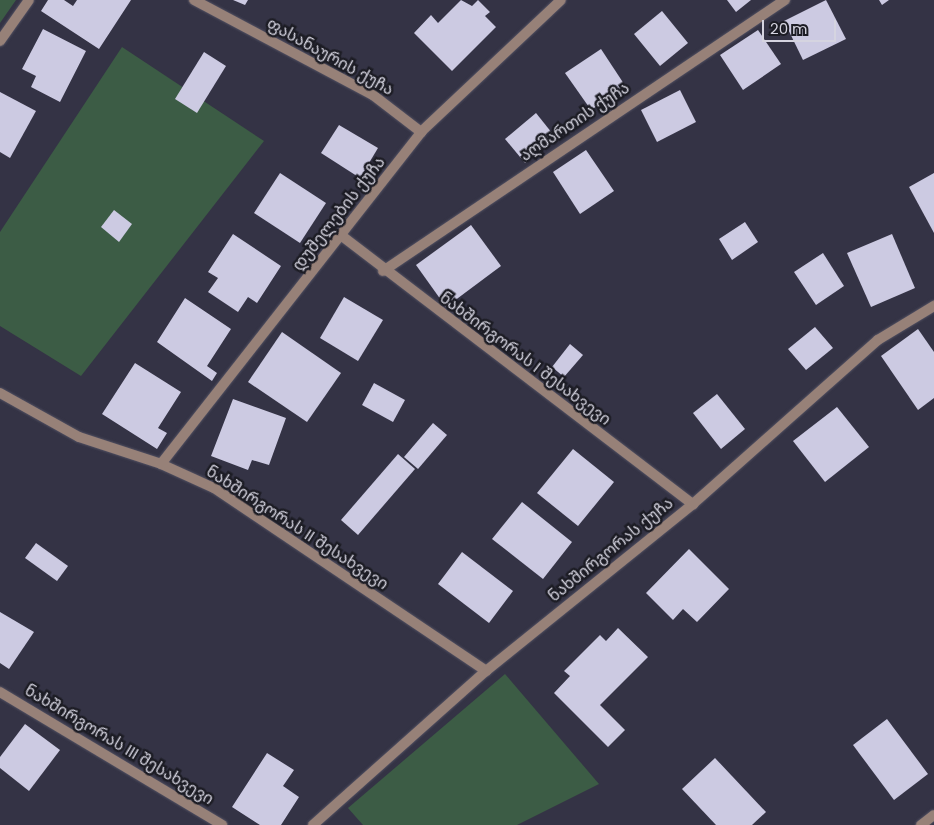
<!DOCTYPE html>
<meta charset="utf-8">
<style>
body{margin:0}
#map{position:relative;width:934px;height:825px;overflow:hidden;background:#343345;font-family:Poppins,"Noto Sans Georgian",sans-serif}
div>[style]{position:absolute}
.green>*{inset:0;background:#3c5c45}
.building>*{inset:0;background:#cccae2}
.roads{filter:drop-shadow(0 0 1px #515061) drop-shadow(0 0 1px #515061)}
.minor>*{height:10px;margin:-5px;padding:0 5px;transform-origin:5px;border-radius:5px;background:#978178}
.tertiary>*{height:10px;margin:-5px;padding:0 5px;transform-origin:5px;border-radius:5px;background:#978178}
span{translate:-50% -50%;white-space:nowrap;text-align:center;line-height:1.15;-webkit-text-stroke:5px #1c1c24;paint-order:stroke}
.street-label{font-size:16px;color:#d5d4e0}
.scale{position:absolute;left:762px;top:20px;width:74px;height:22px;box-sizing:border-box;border:2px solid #d5d4e0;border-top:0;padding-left:6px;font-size:15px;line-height:18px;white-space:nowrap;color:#d5d4e0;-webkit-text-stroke:4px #1c1c24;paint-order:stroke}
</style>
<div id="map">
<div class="green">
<div style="clip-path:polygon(0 0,16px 0,0 23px)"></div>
<div style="clip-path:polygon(122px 47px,264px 141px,81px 376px,0 326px,0 232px)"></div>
<div style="clip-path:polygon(505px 674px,599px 784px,517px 825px,363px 825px,348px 808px)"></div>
</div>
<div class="building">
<div style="clip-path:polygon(48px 0,64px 0,73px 6px,77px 0,131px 0,99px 49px,41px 11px)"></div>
<div style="clip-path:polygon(233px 0,248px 0,245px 5px)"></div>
<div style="clip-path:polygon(461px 0,472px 6px,478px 0,490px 12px,485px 16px,496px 27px,452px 71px,414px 33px,431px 15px,438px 23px)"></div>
<div style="clip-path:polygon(727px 0,751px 0,736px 12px)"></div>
<div style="clip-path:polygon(826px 0,846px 39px,803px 60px,784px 21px)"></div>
<div style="clip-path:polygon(879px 0,889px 0,882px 5px)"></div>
<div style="clip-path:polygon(662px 11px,688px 43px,660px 66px,634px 34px)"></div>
<div style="clip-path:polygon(43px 29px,86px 51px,60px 102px,31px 87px,36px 76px,22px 69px)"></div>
<div style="clip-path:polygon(758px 30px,781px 64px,743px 90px,720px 55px)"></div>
<div style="clip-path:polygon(601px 49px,626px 87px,591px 110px,565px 73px)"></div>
<div style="clip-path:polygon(204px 52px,226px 66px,197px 113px,175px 99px)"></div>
<div style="clip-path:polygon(680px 90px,696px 122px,657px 142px,641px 110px)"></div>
<div style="clip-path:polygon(0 92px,36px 111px,10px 158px,0 152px)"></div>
<div style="clip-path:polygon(536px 113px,556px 138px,525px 163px,505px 139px)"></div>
<div style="clip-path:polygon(339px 125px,378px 148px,360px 178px,321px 153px)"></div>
<div style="clip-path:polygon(586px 150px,614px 191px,580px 214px,553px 172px)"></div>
<div style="clip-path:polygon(280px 173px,326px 203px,300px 243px,254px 213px)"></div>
<div style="clip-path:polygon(934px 173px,934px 233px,909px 187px)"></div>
<div style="clip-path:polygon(114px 210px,132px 224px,119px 242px,101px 227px)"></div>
<div style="clip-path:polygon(745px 222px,758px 242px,732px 260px,719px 239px)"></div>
<div style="clip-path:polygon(471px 225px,501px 266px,446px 307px,416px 265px)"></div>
<div style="clip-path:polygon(233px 234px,281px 266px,257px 303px,248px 297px,238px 312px,208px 292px,218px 278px,208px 272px)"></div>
<div style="clip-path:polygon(892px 234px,915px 288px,871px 307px,847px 253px)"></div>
<div style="clip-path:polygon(823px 253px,844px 286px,816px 305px,794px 272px)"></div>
<div style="clip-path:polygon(344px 297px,383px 320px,358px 361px,320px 338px)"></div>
<div style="clip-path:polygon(185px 298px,231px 329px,207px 366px,217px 373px,212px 381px,157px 342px)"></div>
<div style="clip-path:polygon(815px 327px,833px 348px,806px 370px,788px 349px)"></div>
<div style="clip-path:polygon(918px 329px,934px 352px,934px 398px,918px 410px,881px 356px)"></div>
<div style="clip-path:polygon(282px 332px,341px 373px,307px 422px,248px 382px)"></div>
<div style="clip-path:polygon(570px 344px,583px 355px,564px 377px,552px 367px)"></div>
<div style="clip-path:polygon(135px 363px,181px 392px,158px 428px,167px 433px,157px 449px,102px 414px)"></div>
<div style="clip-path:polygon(374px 383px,405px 400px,393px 422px,362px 405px)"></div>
<div style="clip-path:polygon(717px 394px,745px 429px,721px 449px,693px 413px)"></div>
<div style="clip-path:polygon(233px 399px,286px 418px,269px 465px,252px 460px,248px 470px,211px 456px)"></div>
<div style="clip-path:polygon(837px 407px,869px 447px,825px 482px,793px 441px)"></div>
<div style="clip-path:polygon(433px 423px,447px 435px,418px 469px,404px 457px)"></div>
<div style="clip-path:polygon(573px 449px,614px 482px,578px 526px,537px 493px)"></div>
<div style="clip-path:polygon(398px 454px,415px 469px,358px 535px,341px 520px)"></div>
<div style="clip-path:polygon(522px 502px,572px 542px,543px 579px,492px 539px)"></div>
<div style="clip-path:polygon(36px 543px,68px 566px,57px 581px,25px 558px)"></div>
<div style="clip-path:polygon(689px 549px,729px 589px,697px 622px,683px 609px,673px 620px,646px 593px)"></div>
<div style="clip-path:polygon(462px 552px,513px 591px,489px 623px,438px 584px)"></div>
<div style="clip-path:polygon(0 612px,34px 632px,9px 669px,0 663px)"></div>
<div style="clip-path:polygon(618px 628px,648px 657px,600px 705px,625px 730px,608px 747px,554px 693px,570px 676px,564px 671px,600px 635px,606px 641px)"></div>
<div style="clip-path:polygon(887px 719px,928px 774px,894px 800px,853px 745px)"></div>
<div style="clip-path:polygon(25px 724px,60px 750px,29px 791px,0 768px,0 757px)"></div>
<div style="clip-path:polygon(267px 753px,294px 770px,283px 786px,299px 797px,281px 825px,260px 825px,232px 807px)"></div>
<div style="clip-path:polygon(715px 758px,766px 812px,752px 825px,716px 825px,682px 789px)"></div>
</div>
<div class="roads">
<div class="minor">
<div style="left:194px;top:0;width:203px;rotate:28deg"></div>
<div style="left:373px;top:95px;width:61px;rotate:37.6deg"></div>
<div style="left:0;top:41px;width:50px;rotate:-54.7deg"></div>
<div style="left:342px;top:236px;width:442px;rotate:37.4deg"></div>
<div style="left:383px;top:271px;width:485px;rotate:-34deg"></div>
<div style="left:0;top:393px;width:90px;rotate:29.1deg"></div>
<div style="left:79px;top:437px;width:86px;rotate:18.2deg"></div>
<div style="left:161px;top:464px;width:58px;rotate:24.4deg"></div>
<div style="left:214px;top:488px;width:328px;rotate:33.9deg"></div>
<div style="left:161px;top:464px;width:422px;rotate:-51.9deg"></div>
<div style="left:421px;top:132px;width:192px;rotate:-43.3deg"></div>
<div style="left:0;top:692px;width:259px;rotate:30.9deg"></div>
<div style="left:313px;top:825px;width:232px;rotate:-41.7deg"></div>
<div style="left:486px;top:671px;width:266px;rotate:-38.9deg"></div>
<div style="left:693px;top:504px;width:247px;rotate:-41.6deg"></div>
<div style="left:878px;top:340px;width:66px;rotate:-31.3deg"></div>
</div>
<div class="tertiary">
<div style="left:921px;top:825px;width:16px;rotate:-38deg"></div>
</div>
</div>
<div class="street-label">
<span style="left:330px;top:57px;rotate:29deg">ფასანაურის ქუჩა</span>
<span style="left:575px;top:122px;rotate:-34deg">აღმართის ქუჩა</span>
<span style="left:339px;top:214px;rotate:-52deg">დუშელების ქუჩა</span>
<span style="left:525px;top:359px;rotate:37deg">ნახშირგორას I შესახვევი</span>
<span style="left:297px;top:528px;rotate:33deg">ნახშირგორას II შესახვევი</span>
<span style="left:611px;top:550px;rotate:-39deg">ნახშირგორას ქუჩა</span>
<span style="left:119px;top:745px;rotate:31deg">ნახშირგორას III შესახვევი</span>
</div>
<div class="scale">20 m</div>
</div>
